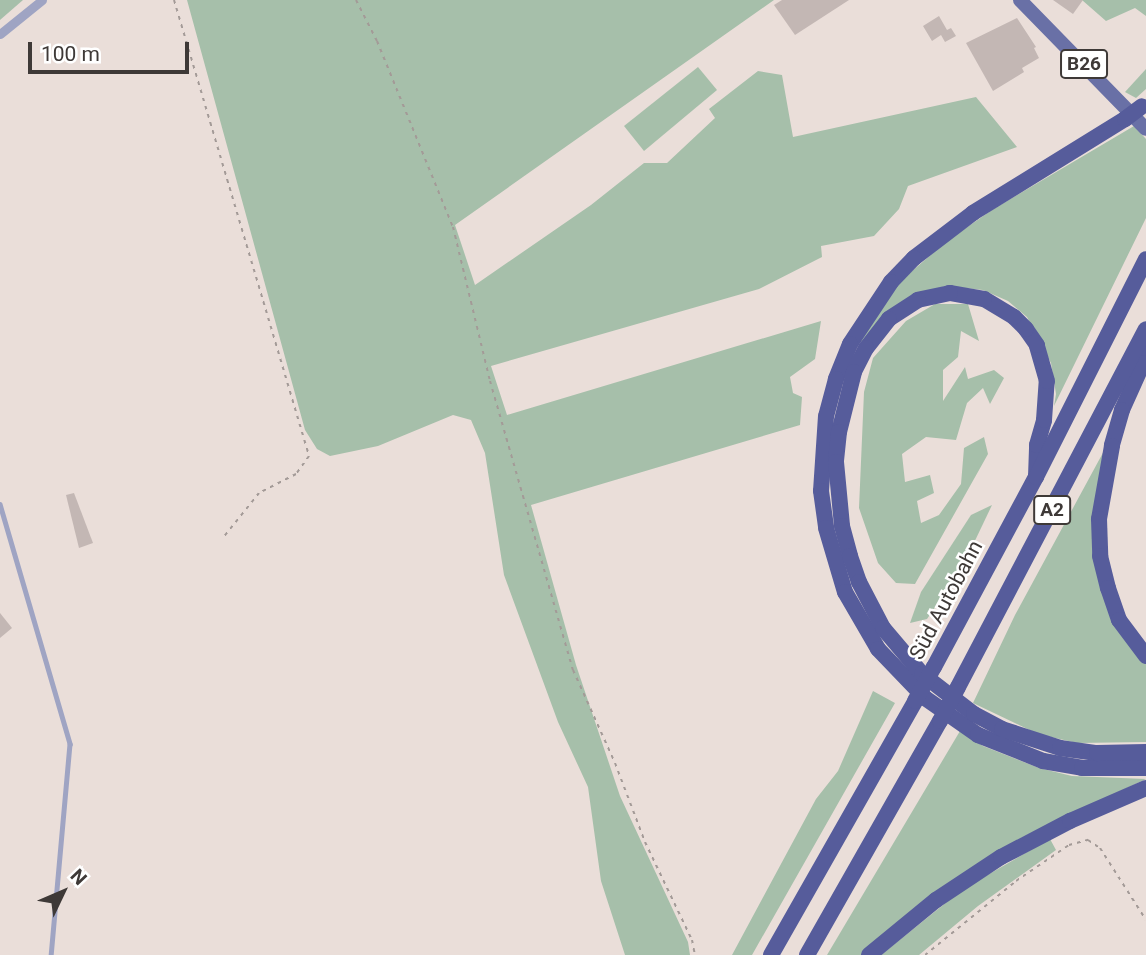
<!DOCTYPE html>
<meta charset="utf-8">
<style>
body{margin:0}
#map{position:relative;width:1146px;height:955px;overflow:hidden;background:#eaded9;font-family:Roboto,sans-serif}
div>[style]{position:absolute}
.green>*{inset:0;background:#a6bfaa}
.building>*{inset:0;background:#c3b7b4}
.path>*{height:2px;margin-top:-1px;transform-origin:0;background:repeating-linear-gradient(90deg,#a39a97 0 3.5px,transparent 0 8.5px)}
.service>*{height:4.5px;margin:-2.25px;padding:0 2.25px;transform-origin:2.25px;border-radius:2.25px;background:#9fa4c3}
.minor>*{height:9px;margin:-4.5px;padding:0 4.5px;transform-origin:4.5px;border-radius:4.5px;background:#9fa4c3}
.primary>*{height:14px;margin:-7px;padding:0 7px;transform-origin:7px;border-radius:7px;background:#6970a6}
.motorway>*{height:16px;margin:-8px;padding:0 8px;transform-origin:8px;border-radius:8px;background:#565c9b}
.motorway-bridge>*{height:16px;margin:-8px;padding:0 8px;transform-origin:8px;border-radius:8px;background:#565c9b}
span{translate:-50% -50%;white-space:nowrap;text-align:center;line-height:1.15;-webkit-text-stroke:5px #fff;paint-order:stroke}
.shield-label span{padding:2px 5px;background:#fff;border:2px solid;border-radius:5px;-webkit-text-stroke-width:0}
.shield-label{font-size:19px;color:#3e3937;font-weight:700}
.street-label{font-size:21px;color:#3e3937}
.north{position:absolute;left:28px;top:857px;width:70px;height:70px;-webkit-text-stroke:5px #fff;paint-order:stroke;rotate:46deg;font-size:19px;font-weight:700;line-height:28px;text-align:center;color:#3e3937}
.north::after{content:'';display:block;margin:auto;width:24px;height:32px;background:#3e3937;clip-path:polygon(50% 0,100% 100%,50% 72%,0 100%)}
.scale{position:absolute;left:28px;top:42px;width:161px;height:32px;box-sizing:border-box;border:4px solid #3e3937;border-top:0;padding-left:9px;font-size:21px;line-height:24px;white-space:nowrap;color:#3e3937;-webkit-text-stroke:5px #fff;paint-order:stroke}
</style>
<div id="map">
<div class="green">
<div style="clip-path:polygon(0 0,23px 0,0 20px)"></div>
<div style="clip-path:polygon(187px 0,774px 0,455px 225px,475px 285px,591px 205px,644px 163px,667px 163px,715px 118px,709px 109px,758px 71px,782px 75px,793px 137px,976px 97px,1017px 147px,908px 186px,899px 209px,874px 236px,821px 246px,822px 257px,759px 289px,491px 366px,507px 415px,821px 321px,815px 359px,790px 377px,793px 393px,802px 397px,800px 425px,531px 505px,576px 665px,620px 796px,688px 942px,690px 955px,625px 955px,601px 881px,588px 787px,558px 722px,504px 575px,485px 453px,471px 420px,453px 415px,378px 446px,330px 456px,317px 449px,305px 430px)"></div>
<div style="clip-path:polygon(1082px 0,1146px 0,1146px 16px,1135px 8px,1106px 21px)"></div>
<div style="clip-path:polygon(698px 67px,717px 90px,644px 151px,624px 126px)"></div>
<div style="clip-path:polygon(1146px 69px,1146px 89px,1136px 98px,1125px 92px)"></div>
<div style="clip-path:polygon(1134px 126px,1146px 139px,1146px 218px,1054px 406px,1056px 394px,1051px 363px,1027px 317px,1008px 301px,983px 290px,946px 286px,913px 295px,864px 342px,859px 341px,874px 313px,904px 278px,947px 241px,992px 210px)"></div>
<div style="clip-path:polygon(935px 304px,968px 304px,979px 341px,961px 331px,958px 357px,943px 370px,943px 401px,965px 367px,968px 379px,994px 370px,1004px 378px,990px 404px,983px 388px,967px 403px,956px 440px,926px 437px,902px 454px,905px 482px,930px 475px,934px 493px,917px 501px,921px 523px,939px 515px,961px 484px,964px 448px,984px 437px,988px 454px,915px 584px,896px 583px,878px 563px,859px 508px,864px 392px,873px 358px,906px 321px)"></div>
<div style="clip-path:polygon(1105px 449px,1096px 561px,1146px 662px,1146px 742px,1077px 743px,1038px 734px,973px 703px,1015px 615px)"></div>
<div style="clip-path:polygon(992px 505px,962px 568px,927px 619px,910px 623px,921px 592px,971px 515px)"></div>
<div style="clip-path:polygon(873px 691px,895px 703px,752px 955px,732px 955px,816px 799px,838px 771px)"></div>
<div style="clip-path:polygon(960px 731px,983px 746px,1039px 768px,1072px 776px,1146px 779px,1021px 838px,862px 955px,827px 955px)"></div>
<div style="clip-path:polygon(1050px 839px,1056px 850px,978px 906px,919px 955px,881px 955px,963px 889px)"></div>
</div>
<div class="building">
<div style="clip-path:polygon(782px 0,849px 0,795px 35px,774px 5px)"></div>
<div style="clip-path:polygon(1053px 0,1083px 0,1073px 14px)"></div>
<div style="clip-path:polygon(939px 16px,947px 30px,951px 28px,956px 36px,945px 42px,941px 35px,932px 41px,923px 26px)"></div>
<div style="clip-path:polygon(1017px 18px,1036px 47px,1034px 48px,1039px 58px,1022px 68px,1024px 72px,993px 91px,966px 43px)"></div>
<div style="clip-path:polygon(74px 493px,93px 543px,79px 548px,66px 495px)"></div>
<div style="clip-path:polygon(0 613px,12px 628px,0 638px)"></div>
</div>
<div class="path">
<div style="left:174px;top:0;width:476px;rotate:73.5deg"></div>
<div style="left:309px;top:456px;width:22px;rotate:126deg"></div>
<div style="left:296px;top:474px;width:42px;rotate:152.8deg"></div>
<div style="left:259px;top:493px;width:59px;rotate:128.8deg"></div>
<div style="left:356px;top:0;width:46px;rotate:62.9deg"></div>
<div style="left:377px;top:41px;width:201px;rotate:67.8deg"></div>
<div style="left:453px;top:227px;width:158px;rotate:76.5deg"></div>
<div style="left:490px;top:381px;width:301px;rotate:74deg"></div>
<div style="left:573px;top:670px;width:102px;rotate:65.7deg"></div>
<div style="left:615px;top:763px;width:85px;rotate:69.2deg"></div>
<div style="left:645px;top:842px;width:109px;rotate:64.4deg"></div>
<div style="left:692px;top:940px;width:15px;rotate:79deg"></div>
<div style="left:925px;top:955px;width:117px;rotate:-39.1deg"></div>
<div style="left:1016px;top:881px;width:64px;rotate:-34.2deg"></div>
<div style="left:1069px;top:845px;width:20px;rotate:-15deg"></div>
<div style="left:1088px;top:840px;width:14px;rotate:34deg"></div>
<div style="left:1100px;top:848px;width:85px;rotate:57.4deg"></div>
</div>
<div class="service">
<div style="left:0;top:504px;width:250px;rotate:73.7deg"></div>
<div style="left:70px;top:744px;width:212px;rotate:95.1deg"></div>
</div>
<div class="minor">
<div style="left:0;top:34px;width:54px;rotate:-39deg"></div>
</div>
<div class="primary">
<div style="left:1020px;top:0;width:180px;rotate:45.7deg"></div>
</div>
<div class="motorway">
<div style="left:1125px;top:119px;width:179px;rotate:148.3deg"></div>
<div style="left:973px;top:213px;width:74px;rotate:142.7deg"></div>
<div style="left:914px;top:258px;width:33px;rotate:134deg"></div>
<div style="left:891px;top:282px;width:74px;rotate:123.5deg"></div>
<div style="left:850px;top:344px;width:38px;rotate:112deg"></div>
<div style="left:836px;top:379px;width:38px;rotate:105deg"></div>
<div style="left:826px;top:416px;width:75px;rotate:93.8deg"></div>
<div style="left:821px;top:491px;width:37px;rotate:82deg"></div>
<div style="left:826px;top:528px;width:67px;rotate:73.5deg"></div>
<div style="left:845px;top:592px;width:66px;rotate:59.9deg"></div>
<div style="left:878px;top:649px;width:68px;rotate:46.2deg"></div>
<div style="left:925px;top:698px;width:65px;rotate:34.9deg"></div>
<div style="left:978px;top:735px;width:70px;rotate:21.8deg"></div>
<div style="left:1043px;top:761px;width:40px;rotate:10deg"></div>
<div style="left:1082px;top:768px;width:64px"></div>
<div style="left:1144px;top:339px;width:24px;rotate:92deg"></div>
<div style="left:1143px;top:363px;width:51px;rotate:114.1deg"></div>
<div style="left:1122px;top:410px;width:37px;rotate:106deg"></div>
<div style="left:1112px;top:446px;width:74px;rotate:100.1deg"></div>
<div style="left:1099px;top:519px;width:37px;rotate:88deg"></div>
<div style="left:1100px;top:556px;width:33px;rotate:76deg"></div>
<div style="left:1108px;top:588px;width:34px;rotate:71deg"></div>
<div style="left:1119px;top:620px;width:45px;rotate:53.1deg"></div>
<div style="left:1036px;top:477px;width:32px;rotate:-88deg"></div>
<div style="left:1037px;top:445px;width:26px;rotate:-74deg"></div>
<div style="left:1044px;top:420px;width:39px;rotate:-86deg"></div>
<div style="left:1047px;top:381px;width:37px;rotate:-106deg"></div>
<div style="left:1037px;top:345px;width:19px;rotate:-125deg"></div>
<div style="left:1026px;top:329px;width:17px;rotate:-135deg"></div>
<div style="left:1014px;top:317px;width:35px;rotate:-149deg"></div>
<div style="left:984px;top:299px;width:35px;rotate:-170deg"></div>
<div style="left:950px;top:293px;width:33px;rotate:168deg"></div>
<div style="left:918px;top:300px;width:35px;rotate:147deg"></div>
<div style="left:889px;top:319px;width:37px;rotate:128deg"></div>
<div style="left:866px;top:348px;width:27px;rotate:117deg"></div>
<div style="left:854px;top:372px;width:62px;rotate:104deg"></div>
<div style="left:839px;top:432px;width:30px;rotate:96deg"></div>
<div style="left:836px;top:462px;width:64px;rotate:84.6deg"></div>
<div style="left:842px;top:526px;width:31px;rotate:75deg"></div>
<div style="left:850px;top:556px;width:28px;rotate:71deg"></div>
<div style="left:859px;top:582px;width:52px;rotate:62.4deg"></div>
<div style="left:883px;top:628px;width:60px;rotate:49.7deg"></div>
<div style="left:922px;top:674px;width:66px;rotate:37.6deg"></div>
<div style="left:974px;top:714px;width:32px;rotate:28deg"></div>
<div style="left:1002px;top:729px;width:61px;rotate:18.1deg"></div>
<div style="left:1060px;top:748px;width:37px;rotate:8deg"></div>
<div style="left:1097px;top:753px;width:49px;rotate:-1.2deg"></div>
<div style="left:934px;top:667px;width:216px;rotate:-61.8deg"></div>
<div style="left:1036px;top:477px;width:244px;rotate:-63.2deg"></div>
<div style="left:958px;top:687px;width:404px;rotate:-62.3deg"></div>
<div style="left:771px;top:955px;width:292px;rotate:-60.4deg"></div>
<div style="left:807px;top:955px;width:269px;rotate:-60.4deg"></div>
<div style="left:869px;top:955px;width:87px;rotate:-39.4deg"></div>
<div style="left:936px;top:900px;width:78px;rotate:-33.5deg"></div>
<div style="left:1001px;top:857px;width:78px;rotate:-27.6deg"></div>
<div style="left:1070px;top:821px;width:83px;rotate:-23.5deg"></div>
</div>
<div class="motorway-bridge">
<div style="left:1125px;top:119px;width:21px;rotate:-37deg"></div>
<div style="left:915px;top:701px;width:39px;rotate:-61deg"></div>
<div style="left:940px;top:721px;width:38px;rotate:-62deg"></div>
</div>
<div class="shield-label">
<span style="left:1084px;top:64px">B26</span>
<span style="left:1052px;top:510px">A2</span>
</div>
<div class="street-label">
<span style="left:946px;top:600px;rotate:-62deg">Süd Autobahn</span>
</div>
<div class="north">N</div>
<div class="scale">100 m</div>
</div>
